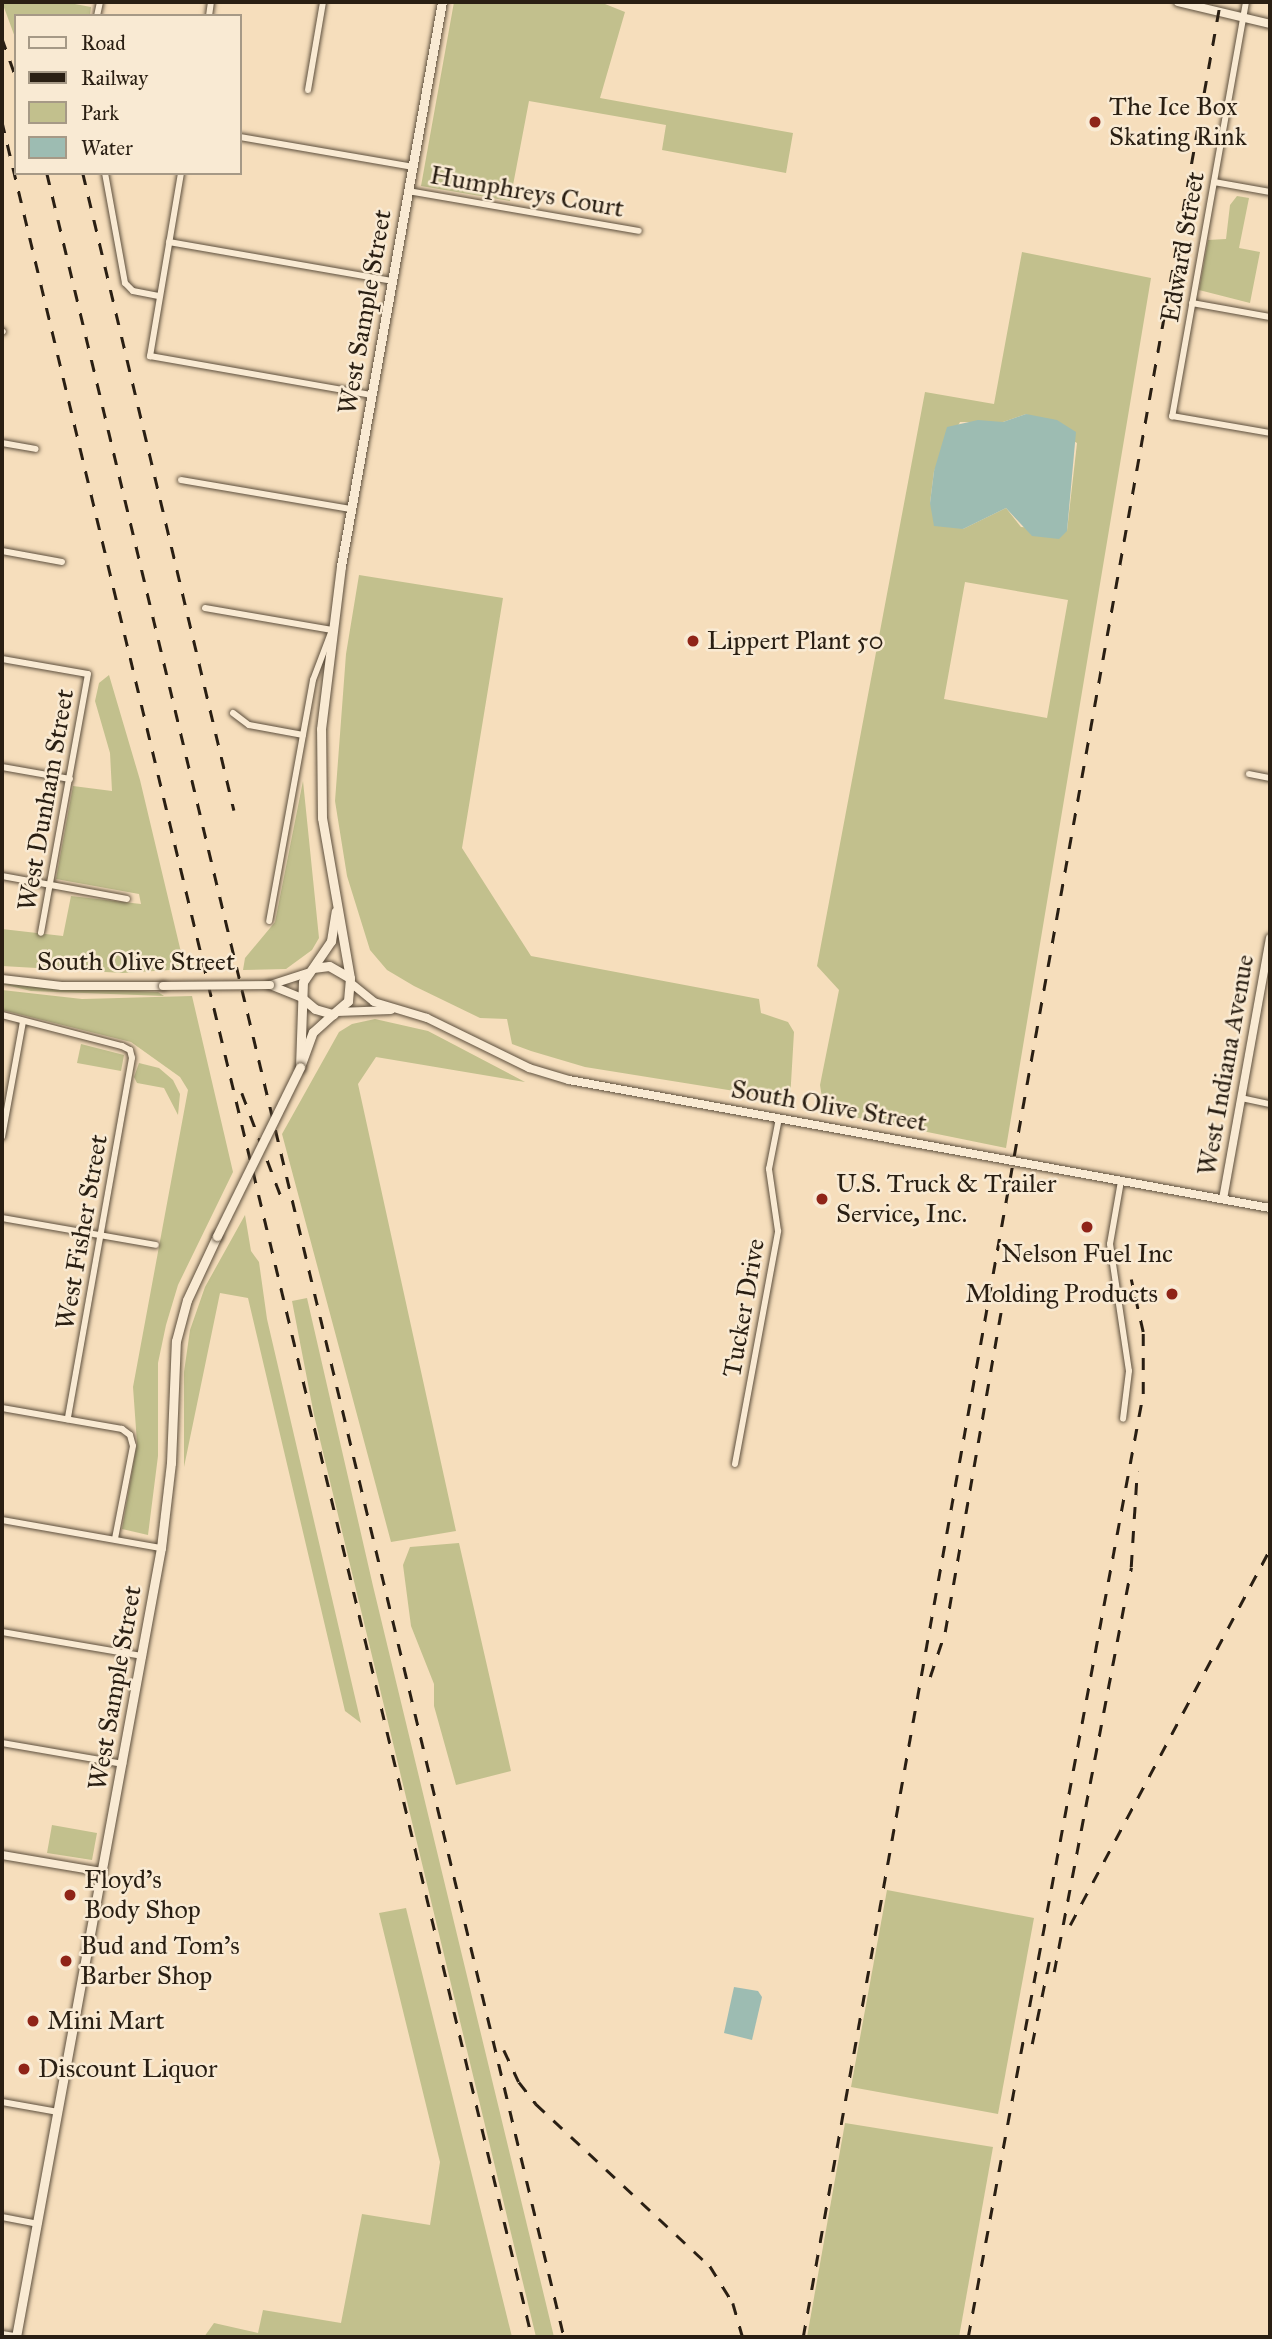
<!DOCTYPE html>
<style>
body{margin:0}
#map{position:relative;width:1272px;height:2339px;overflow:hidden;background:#f6debc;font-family:"IM FELL Great Primer",serif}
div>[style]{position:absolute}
.green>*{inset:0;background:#c2c08d}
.water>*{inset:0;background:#9dbcb2}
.roads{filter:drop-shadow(0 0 2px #5d4f3d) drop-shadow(0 0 2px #5d4f3d)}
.minor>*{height:6px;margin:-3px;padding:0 3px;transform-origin:3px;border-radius:3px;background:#f9ead3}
.tertiary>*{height:8px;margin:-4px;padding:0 4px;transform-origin:4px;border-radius:4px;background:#f9ead3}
.secondary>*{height:9px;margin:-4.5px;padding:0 4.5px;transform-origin:4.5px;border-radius:4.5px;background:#f9ead3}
.rail>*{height:2.5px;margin-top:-1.25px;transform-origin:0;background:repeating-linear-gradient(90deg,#2a1f13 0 12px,transparent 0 24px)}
.bridges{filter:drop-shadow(0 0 2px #5d4f3d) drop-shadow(0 0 2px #5d4f3d)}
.tertiary-bridge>*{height:8px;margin:-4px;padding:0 4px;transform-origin:4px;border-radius:4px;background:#f9ead3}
.secondary-bridge>*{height:9px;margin:-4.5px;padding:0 4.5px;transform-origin:4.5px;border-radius:4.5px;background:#f9ead3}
.dots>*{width:19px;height:19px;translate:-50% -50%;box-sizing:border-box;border:4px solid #f9ead3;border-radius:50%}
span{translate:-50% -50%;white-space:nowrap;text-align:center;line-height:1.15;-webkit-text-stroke:5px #f9ead3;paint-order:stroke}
.poi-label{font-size:26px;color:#2a1f13}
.left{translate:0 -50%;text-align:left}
.right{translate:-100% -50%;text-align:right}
.street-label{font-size:26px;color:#2a1f13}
.frame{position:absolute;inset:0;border:4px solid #2a1f13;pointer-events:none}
.legend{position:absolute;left:14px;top:14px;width:228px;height:161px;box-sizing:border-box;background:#f9ead3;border:2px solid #a69986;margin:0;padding:9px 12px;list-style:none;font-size:21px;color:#2a1f13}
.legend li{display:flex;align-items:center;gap:14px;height:35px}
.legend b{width:35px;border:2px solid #a69986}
</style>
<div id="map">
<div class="green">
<div style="clip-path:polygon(2px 2px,64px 2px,91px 7px,90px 16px,16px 16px,16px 40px)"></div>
<div style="clip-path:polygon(454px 2px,600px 2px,625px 12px,600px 98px,793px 133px,786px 173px,662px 150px,666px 125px,529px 101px,510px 201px,421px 186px)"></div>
<div style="clip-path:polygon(1237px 196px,1249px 198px,1239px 248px,1260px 252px,1250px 303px,1199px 290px,1208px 240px,1226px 239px,1230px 205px)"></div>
<div style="clip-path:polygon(evenodd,1022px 252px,1151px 278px,1006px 1148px,824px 1111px,820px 1085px,839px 990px,817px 966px,925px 392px,994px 404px,1022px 252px,1026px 414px,1077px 443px,1067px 531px,1021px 527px,1006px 508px,963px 529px,930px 503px,934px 471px,960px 422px,1003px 422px,1026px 414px,1022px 252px,965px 582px,1068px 600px,1047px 718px,944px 699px,965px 582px)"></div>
<div style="clip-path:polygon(359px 575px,503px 598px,462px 848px,531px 956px,759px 999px,761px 1013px,788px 1022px,794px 1032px,790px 1100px,585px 1067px,531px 1051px,512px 1044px,507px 1019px,480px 1018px,414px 986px,387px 970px,370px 950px,347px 876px,335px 801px,346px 654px)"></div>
<div style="clip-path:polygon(109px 675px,140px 780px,185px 969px,123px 973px,2px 966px,2px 929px,63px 936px,71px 896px,141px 904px,139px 894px,56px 879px,73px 786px,112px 791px,110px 753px,95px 701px,99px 683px)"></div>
<div style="clip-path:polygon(303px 781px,319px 938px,312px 950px,286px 969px,243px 970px,245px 958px,275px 922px)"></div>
<div style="clip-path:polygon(2px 984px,158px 992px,164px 996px,31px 991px)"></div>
<div style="clip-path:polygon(2px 990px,82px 999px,192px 996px,233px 1172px,178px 1285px,166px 1325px,158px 1363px,158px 1456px,148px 1535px,122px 1529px,137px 1443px,133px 1387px,188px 1090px,180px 1077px,131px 1042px,2px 1010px)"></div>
<div style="clip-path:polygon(375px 1019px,428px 1031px,525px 1082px,376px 1057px,358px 1084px,456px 1531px,391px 1542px,282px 1134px,339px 1032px,352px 1024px)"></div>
<div style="clip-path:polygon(81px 1044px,124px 1055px,121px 1071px,77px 1063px)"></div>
<div style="clip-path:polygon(139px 1063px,159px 1068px,173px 1080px,180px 1094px,178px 1115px,164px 1088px,137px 1083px,134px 1077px)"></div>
<div style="clip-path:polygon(245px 1215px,251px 1251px,259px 1262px,267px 1319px,361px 1723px,345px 1711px,248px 1298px,220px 1293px,184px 1467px,184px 1372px,190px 1330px,205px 1287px)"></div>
<div style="clip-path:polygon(307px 1298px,373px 1586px,554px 2337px,536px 2337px,314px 1415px,292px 1301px)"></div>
<div style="clip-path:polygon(459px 1543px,511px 1771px,456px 1785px,434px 1706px,434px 1684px,411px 1626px,403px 1565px,410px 1547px)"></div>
<div style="clip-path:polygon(52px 1825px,97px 1833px,92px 1860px,47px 1853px)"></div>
<div style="clip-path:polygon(887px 1890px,1034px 1918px,998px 2114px,851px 2087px)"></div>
<div style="clip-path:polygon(406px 1908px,512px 2337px,204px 2337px,214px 2323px,258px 2333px,263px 2310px,341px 2323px,362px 2214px,430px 2225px,440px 2162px,379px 1913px)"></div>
<div style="clip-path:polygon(845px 2123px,993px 2147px,959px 2337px,807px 2337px)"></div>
</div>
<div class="water">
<div style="clip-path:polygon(1026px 414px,1057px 420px,1076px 432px,1067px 531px,1059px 539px,1032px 536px,1006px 508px,963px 529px,934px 526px,930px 503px,934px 471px,947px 427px,978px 420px,1003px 422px)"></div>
<div style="clip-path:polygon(734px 1987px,758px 1991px,762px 1997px,752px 2040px,724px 2033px)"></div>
</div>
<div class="roads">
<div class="minor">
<div style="left:1246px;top:2px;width:421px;rotate:100.1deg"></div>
<div style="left:1172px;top:416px;width:99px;rotate:9.8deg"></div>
<div style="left:97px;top:16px;width:14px;rotate:-78deg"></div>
<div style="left:209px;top:16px;width:14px;rotate:-82deg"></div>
<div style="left:308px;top:90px;width:89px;rotate:-80.3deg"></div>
<div style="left:240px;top:137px;width:176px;rotate:9.8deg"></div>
<div style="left:105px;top:173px;width:112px;rotate:79.7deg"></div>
<div style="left:125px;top:283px;width:11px;rotate:45deg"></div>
<div style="left:133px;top:291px;width:26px;rotate:11deg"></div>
<div style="left:181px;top:173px;width:186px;rotate:99.6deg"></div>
<div style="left:150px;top:356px;width:224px;rotate:10deg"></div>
<div style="left:1214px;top:182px;width:57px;rotate:10.1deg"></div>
<div style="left:408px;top:191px;width:234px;rotate:9.8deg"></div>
<div style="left:169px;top:242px;width:226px;rotate:9.9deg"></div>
<div style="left:1192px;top:303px;width:79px;rotate:10.2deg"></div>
<div style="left:2px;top:331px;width:1px;rotate:45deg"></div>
<div style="left:2px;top:443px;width:34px;rotate:10deg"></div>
<div style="left:181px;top:480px;width:172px;rotate:9.7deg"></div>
<div style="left:2px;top:551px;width:61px;rotate:10.4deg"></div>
<div style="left:205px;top:608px;width:129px;rotate:9.8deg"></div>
<div style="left:332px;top:630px;width:53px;rotate:110.8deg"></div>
<div style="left:313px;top:680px;width:245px;rotate:100.3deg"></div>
<div style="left:2px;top:659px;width:87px;rotate:9.9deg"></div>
<div style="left:88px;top:674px;width:263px;rotate:100.3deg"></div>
<div style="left:233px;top:713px;width:20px;rotate:37deg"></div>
<div style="left:249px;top:725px;width:55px;rotate:10.5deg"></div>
<div style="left:2px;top:767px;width:69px;rotate:10deg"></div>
<div style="left:1249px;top:774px;width:21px;rotate:11deg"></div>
<div style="left:2px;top:876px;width:127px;rotate:10.4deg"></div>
<div style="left:2px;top:1015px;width:124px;rotate:14.5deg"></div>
<div style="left:122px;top:1046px;width:9px;rotate:27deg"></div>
<div style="left:130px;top:1050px;width:8px;rotate:76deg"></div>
<div style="left:132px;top:1058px;width:367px;rotate:100.1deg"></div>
<div style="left:1241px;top:1098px;width:30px;rotate:12deg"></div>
<div style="left:2px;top:1137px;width:118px;rotate:-79.7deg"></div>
<div style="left:1121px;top:1181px;width:64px;rotate:99.9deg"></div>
<div style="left:1110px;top:1244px;width:128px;rotate:81.5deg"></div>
<div style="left:1129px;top:1371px;width:48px;rotate:97.1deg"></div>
<div style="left:2px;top:1218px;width:156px;rotate:9.9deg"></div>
<div style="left:2px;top:1408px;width:122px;rotate:9.9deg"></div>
<div style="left:122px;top:1429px;width:10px;rotate:37deg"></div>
<div style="left:130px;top:1435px;width:11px;rotate:75deg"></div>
<div style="left:133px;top:1446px;width:95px;rotate:101deg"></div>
<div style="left:735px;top:1464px;width:237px;rotate:-79.5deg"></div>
<div style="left:778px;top:1231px;width:63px;rotate:-98.3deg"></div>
<div style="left:769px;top:1169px;width:52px;rotate:-78.9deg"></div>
<div style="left:2px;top:1520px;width:161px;rotate:10deg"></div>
<div style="left:2px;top:1632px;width:143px;rotate:9.7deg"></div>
<div style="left:2px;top:1743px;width:123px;rotate:9.8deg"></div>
<div style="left:2px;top:2102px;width:57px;rotate:10.1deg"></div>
<div style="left:2px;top:2217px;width:37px;rotate:11deg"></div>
</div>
<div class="tertiary">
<div style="left:1178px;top:2px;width:95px;rotate:13.4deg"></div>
<div style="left:2px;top:979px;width:60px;rotate:6.7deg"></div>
<div style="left:62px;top:986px;width:101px"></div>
<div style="left:352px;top:984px;width:28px;rotate:39deg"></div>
<div style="left:374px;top:1002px;width:55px;rotate:16.8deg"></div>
<div style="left:427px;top:1018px;width:114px;rotate:26.1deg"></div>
<div style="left:529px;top:1068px;width:42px;rotate:16.7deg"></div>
<div style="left:569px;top:1080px;width:713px;rotate:10.35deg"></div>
<div style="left:270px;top:985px;width:39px;rotate:-18deg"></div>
<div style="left:270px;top:985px;width:35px;rotate:22deg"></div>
<div style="left:337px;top:1012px;width:54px;rotate:-2.1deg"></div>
<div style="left:1223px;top:1199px;width:265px;rotate:-79.8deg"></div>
<div style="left:2px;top:1855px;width:101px;rotate:9.6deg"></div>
<div style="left:2px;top:2335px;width:12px;rotate:9deg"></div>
</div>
<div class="secondary">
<div style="left:350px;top:978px;width:162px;rotate:-99.9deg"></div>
<div style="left:322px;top:818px;width:89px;rotate:-90.6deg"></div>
<div style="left:321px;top:729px;width:164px;rotate:-83deg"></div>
<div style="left:341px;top:566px;width:573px;rotate:-79.85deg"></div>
<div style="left:302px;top:998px;width:17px;rotate:40deg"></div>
<div style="left:315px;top:1009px;width:19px;rotate:16deg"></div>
<div style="left:333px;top:1014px;width:20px;rotate:-41deg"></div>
<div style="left:348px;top:1001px;width:23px;rotate:-85deg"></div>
<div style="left:350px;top:978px;width:24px;rotate:-150deg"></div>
<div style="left:329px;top:966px;width:16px;rotate:173deg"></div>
<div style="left:300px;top:1067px;width:85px;rotate:-88deg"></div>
<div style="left:303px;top:982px;width:50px;rotate:-55.7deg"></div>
<div style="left:331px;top:941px;width:30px;rotate:-81deg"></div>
<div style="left:300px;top:1067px;width:37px;rotate:-70deg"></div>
<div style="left:313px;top:1032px;width:27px;rotate:-42deg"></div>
<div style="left:16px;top:2337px;width:802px;rotate:-79.59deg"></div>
<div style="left:161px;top:1548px;width:86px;rotate:-83.3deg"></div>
<div style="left:171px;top:1463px;width:122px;rotate:-87.7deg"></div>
<div style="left:176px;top:1341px;width:42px;rotate:-75deg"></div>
<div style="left:187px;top:1300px;width:71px;rotate:-64.9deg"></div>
</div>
</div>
<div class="rail">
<div style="left:2px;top:38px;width:41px;rotate:70.3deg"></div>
<div style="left:2px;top:121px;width:2278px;rotate:76.55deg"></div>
<div style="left:47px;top:173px;width:2225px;rotate:76.56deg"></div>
<div style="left:83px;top:173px;width:655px;rotate:76.66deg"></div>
<div style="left:242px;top:1093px;width:119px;rotate:69.3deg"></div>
<div style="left:930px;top:1677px;width:47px;rotate:-71.6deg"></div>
<div style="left:945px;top:1632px;width:343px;rotate:-80.1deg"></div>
<div style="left:1070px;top:1925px;width:426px;rotate:-62deg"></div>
<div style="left:1054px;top:1972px;width:412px;rotate:-79.2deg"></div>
<div style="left:1131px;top:1567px;width:96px;rotate:-86.4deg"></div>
<div style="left:1032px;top:2044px;width:84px;rotate:-78.3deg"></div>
<div style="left:504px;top:2050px;width:35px;rotate:65deg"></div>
<div style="left:519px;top:2082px;width:28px;rotate:52deg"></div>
<div style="left:536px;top:2104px;width:238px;rotate:43deg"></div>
<div style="left:710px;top:2266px;width:44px;rotate:58.1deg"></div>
<div style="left:733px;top:2303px;width:35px;rotate:74deg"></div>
<div style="left:803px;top:2337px;width:2372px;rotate:-79.87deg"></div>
<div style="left:968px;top:2337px;width:959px;rotate:-79.49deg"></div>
<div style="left:1143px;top:1394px;width:62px;rotate:-90deg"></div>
<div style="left:1143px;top:1332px;width:54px;rotate:-102.8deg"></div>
</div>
<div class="bridges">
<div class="tertiary-bridge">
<div style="left:163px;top:986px;width:107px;rotate:-0.5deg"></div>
</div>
<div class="secondary-bridge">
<div style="left:217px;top:1236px;width:188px;rotate:-63.8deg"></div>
</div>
</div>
<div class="dots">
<div style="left:1095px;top:122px;background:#8f2418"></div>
<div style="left:693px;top:641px;background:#8f2418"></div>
<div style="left:822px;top:1199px;background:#8f2418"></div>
<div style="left:1087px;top:1227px;background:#8f2418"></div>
<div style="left:1172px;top:1294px;background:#8f2418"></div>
<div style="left:70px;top:1895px;background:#8f2418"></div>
<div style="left:66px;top:1961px;background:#8f2418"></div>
<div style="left:33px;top:2021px;background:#8f2418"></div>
<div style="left:24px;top:2069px;background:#8f2418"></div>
</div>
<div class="poi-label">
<span class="left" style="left:1109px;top:122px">The Ice Box<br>Skating Rink</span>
<span class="left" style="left:707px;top:641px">Lippert Plant 50</span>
<span class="left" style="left:836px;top:1199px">U.S. Truck &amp; Trailer<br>Service, Inc.</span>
<span style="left:1087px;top:1254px">Nelson Fuel Inc</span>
<span class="right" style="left:1158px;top:1294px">Molding Products</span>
<span class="left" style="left:84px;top:1895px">Floyd's<br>Body Shop</span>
<span class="left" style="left:80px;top:1961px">Bud and Tom's<br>Barber Shop</span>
<span class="left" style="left:47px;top:2021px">Mini Mart</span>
<span class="left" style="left:38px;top:2069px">Discount Liquor</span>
</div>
<div class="street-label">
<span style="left:527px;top:192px;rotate:10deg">Humphreys Court</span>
<span style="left:1183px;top:247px;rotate:-80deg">Edward Street</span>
<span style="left:365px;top:312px;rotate:-80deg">West Sample Street</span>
<span style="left:46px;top:800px;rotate:-80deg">West Dunham Street</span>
<span style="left:136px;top:962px">South Olive Street</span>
<span style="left:1226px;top:1065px;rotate:-80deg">West Indiana Avenue</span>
<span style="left:829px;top:1106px;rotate:10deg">South Olive Street</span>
<span style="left:82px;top:1232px;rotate:-80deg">West Fisher Street</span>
<span style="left:744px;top:1308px;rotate:-80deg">Tucker Drive</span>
<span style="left:115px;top:1688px;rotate:-80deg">West Sample Street</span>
</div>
<div class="frame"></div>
<ul class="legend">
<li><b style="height:9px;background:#f9ead3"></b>Road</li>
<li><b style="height:9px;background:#2a1f13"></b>Railway</li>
<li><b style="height:19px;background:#c2c08d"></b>Park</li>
<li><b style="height:19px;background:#9dbcb2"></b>Water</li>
</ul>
</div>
